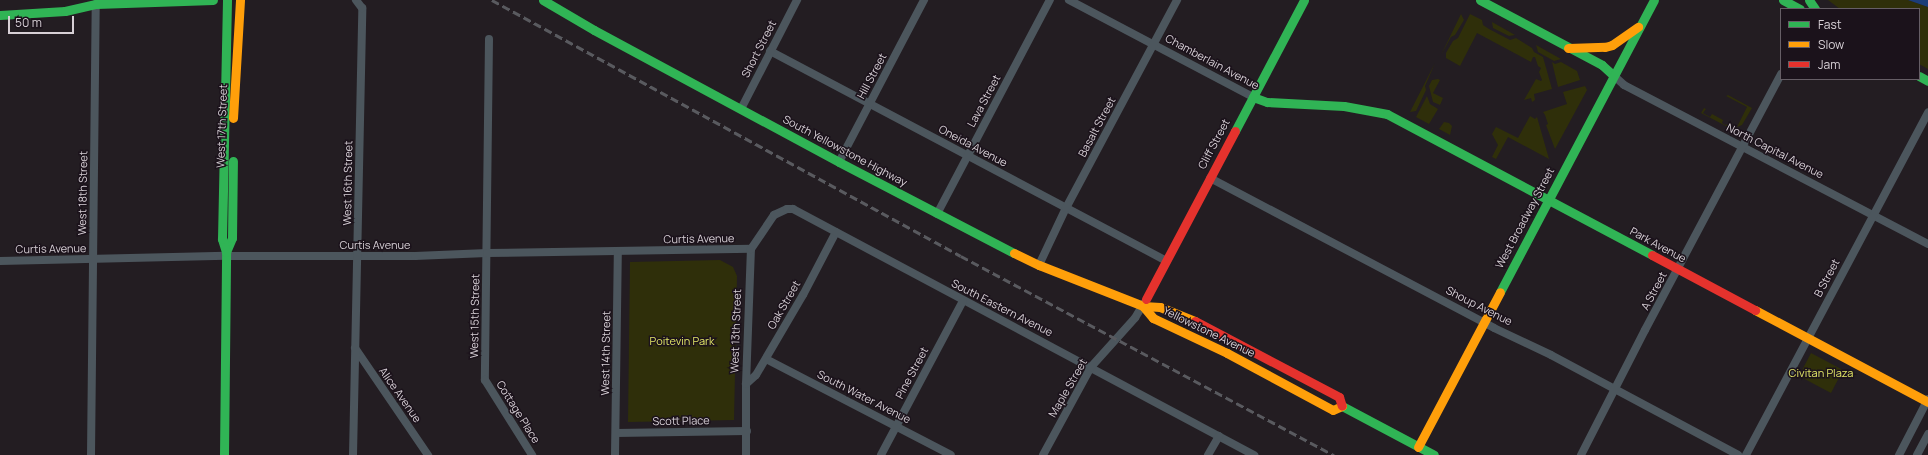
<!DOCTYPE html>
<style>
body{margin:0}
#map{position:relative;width:1928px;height:455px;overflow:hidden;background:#231d22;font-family:Manrope,sans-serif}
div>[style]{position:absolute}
.green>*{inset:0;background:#2f2f0a}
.water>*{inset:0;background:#1c3d78}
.street>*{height:8px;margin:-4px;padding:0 4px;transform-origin:4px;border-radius:4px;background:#4c565d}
.fast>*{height:9px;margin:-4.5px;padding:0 4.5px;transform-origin:4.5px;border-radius:4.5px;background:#30b455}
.slow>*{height:9px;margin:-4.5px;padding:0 4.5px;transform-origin:4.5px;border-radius:4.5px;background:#ff9f0a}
.jam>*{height:9px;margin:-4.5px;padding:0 4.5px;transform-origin:4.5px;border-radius:4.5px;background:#e5322d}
.rail>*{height:2.5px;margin-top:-1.25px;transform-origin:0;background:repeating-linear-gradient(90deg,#595a5f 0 8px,transparent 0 12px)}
span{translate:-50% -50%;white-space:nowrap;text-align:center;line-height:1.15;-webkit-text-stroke:3px #1b121b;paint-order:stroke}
.street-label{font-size:11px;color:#d7d0d6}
.park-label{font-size:11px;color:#e1e566}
.legend{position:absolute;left:1780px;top:8px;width:140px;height:72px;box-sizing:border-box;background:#1b121b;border:1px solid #665e66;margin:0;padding:5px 7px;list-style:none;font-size:12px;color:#d7d0d6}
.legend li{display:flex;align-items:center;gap:8px;height:20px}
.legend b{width:20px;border:1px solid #665e66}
.scale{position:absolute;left:8px;top:16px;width:66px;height:18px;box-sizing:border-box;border:2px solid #d7d0d6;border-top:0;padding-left:5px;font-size:12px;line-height:14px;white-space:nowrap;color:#d7d0d6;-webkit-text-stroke:3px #1b121b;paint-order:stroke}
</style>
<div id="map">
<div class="green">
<div style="clip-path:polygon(1828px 0,1908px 0,1928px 7px,1928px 69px,1919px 64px,1919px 9px,1840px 9px)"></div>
<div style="clip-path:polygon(1461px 14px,1464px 20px,1455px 35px,1451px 37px,1441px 55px)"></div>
<div style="clip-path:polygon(1470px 14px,1482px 20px,1483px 25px,1489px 29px,1510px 40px,1516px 38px,1532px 48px,1534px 52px,1543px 57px,1552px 89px,1534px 94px,1535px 100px,1532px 102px,1531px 98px,1524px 100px,1536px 79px,1541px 81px,1542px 80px,1539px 72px,1541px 68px,1538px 66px,1535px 57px,1533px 57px,1531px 62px,1477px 33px,1460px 66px,1446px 58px,1446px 53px,1453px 41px,1458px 38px)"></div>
<div style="clip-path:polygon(1492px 22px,1515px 35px,1509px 36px,1493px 28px)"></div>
<div style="clip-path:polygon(1536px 45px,1561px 59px,1554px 61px,1538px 52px)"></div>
<div style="clip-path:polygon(1552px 62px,1555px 64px,1561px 62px,1577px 71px,1580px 80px,1558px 87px)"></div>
<div style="clip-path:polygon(1435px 63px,1425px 86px,1426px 90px,1416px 111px,1410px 112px)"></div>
<div style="clip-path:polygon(1438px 79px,1440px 80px,1433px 93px,1443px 98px,1440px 105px,1433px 102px,1429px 86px,1432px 80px)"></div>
<div style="clip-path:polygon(1585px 86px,1587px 90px,1555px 149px,1546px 125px,1548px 124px,1545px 115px,1543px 112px,1567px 104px,1563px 92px)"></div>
<div style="clip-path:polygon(1728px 95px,1752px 108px,1742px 125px,1737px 127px,1747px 107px,1726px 96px)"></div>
<div style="clip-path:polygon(1427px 96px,1430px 104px,1438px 109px,1429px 124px,1416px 117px)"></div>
<div style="clip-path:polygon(1704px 108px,1706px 109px,1703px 113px,1710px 117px,1712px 114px,1723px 120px,1722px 123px,1725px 125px,1730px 124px,1726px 126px,1701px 113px)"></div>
<div style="clip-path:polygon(1530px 116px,1535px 119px,1537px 117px,1549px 159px,1508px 137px,1496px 159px,1492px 157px,1498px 145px,1492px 134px,1496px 127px,1518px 138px)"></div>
<div style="clip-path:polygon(1444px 122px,1449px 123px,1452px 126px,1450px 135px,1439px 129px)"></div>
<div style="clip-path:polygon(720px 260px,733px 267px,737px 276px,734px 420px,628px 422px,630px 262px)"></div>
<div style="clip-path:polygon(1811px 353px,1843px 370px,1831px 393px,1799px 376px)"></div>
</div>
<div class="water">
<div style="clip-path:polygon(1908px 0,1928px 0,1928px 7px)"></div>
</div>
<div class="street">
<div style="left:1069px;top:0;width:208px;rotate:27.8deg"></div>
<div style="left:489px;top:39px;width:341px;rotate:90.7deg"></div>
<div style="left:485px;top:380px;width:89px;rotate:57.9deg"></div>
<div style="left:770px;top:51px;width:448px;rotate:27.9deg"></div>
<div style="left:1613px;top:75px;width:15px;rotate:42deg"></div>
<div style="left:1624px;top:85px;width:343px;rotate:27.6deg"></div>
<div style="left:741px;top:109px;width:123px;rotate:-62.8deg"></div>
<div style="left:839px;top:162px;width:183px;rotate:-62.3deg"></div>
<div style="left:1210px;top:178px;width:321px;rotate:27.8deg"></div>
<div style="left:1494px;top:328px;width:63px;rotate:25.3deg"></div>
<div style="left:1551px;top:355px;width:212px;rotate:28.1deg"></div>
<div style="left:937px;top:214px;width:242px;rotate:-62.2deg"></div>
<div style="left:0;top:261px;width:226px;rotate:-1.3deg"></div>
<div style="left:226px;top:256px;width:189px"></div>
<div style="left:415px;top:256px;width:72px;rotate:-2.4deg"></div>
<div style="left:487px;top:253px;width:264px;rotate:-0.9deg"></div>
<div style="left:1039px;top:265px;width:63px;rotate:-64.7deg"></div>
<div style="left:1066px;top:208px;width:236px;rotate:-61.9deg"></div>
<div style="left:355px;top:348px;width:130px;rotate:55.7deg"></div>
<div style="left:766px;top:359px;width:208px;rotate:27.4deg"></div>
<div style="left:746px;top:384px;width:13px;rotate:-42deg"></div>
<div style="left:756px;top:375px;width:93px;rotate:-59.6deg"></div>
<div style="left:803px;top:295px;width:71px;rotate:-62.4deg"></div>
<div style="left:616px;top:433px;width:131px;rotate:-0.9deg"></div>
<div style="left:91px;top:455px;width:451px;rotate:-89.4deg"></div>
<div style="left:353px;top:455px;width:447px;rotate:-88.8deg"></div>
<div style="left:362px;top:8px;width:10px;rotate:-127deg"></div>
<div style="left:615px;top:455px;width:204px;rotate:-89.2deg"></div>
<div style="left:746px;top:455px;width:71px;rotate:-90deg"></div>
<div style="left:746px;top:384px;width:135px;rotate:-87.9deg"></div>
<div style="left:751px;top:249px;width:41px;rotate:-55.9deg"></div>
<div style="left:774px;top:215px;width:14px;rotate:-25deg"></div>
<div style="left:787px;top:209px;width:6px"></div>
<div style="left:793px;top:209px;width:523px;rotate:28.09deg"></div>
<div style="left:881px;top:455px;width:174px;rotate:-62deg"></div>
<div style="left:1043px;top:455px;width:100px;rotate:-61.4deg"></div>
<div style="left:1091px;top:367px;width:66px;rotate:-48.1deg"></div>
<div style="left:1135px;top:318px;width:17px;rotate:-59deg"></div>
<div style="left:1208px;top:455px;width:22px;rotate:-60deg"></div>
<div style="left:1581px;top:455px;width:140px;rotate:-62.9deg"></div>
<div style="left:1645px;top:330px;width:290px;rotate:-62deg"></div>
<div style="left:1746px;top:455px;width:388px;rotate:-62deg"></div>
<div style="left:1899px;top:455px;width:63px;rotate:-62.6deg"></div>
<div style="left:1917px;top:455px;width:24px;rotate:-62deg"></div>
</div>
<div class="fast">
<div style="left:543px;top:0;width:59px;rotate:30.5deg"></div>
<div style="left:594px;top:30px;width:278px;rotate:28.3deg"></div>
<div style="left:839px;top:162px;width:197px;rotate:27.5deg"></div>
<div style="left:1480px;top:0;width:138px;rotate:28deg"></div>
<div style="left:1602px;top:65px;width:15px;rotate:42deg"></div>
<div style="left:1783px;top:0;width:19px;rotate:28deg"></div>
<div style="left:1809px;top:0;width:11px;rotate:56deg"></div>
<div style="left:0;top:15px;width:65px;rotate:-3.5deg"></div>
<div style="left:65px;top:11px;width:32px;rotate:-13deg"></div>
<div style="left:96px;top:4px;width:117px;rotate:-2deg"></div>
<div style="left:1919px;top:76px;width:10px;rotate:29deg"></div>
<div style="left:1253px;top:97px;width:15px;rotate:20deg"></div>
<div style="left:1267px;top:102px;width:77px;rotate:3deg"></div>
<div style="left:1344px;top:106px;width:44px;rotate:10.5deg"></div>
<div style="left:1387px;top:114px;width:300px;rotate:28deg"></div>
<div style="left:1235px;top:131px;width:148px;rotate:-62.2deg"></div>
<div style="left:226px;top:252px;width:15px;rotate:-67deg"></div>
<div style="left:232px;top:238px;width:77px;rotate:-89.3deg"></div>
<div style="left:1500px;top:292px;width:330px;rotate:-62.2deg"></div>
<div style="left:1342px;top:406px;width:104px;rotate:28deg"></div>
<div style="left:224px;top:455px;width:203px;rotate:-89.4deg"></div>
<div style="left:226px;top:252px;width:14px;rotate:-107deg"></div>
<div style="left:222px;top:239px;width:239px;rotate:-88.8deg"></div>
</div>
<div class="slow">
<div style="left:1568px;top:48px;width:37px;rotate:-2deg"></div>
<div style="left:1605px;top:47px;width:7px;rotate:-16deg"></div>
<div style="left:1612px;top:45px;width:32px;rotate:-35deg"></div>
<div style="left:233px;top:118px;width:118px;rotate:-86.6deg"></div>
<div style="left:1014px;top:253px;width:28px;rotate:26deg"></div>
<div style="left:1039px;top:265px;width:112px;rotate:21.5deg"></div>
<div style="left:1143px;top:306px;width:17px;rotate:3deg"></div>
<div style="left:1160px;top:307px;width:38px;rotate:22deg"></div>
<div style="left:1143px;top:306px;width:16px;rotate:50deg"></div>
<div style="left:1153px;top:318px;width:82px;rotate:25.3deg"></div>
<div style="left:1227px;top:353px;width:120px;rotate:28.3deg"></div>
<div style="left:1333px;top:410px;width:10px;rotate:-24deg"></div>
<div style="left:1755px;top:310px;width:196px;rotate:28deg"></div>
<div style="left:1418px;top:447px;width:175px;rotate:-62.1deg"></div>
</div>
<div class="jam">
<div style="left:1652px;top:255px;width:117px;rotate:28.1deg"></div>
<div style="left:1146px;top:299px;width:190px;rotate:-62.1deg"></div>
<div style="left:1195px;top:321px;width:163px;rotate:27.8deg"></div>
<div style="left:1339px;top:397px;width:9px;rotate:72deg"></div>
</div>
<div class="rail">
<div style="left:492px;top:0;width:534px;rotate:28.63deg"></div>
<div style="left:961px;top:256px;width:423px;rotate:28.1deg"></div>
</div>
<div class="street-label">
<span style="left:759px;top:49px;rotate:-63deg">Short Street</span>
<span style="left:1212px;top:62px;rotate:28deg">Chamberlain Avenue</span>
<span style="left:872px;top:76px;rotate:-62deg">Hill Street</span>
<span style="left:984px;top:101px;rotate:-62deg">Lava Street</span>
<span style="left:222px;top:126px;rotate:-88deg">West 17th Street</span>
<span style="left:1097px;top:127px;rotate:-62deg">Basalt Street</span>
<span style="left:1214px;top:144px;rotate:-62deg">Cliff Street</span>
<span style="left:973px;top:146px;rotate:28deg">Oneida Avenue</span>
<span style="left:845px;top:151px;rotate:28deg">South Yellowstone Highway</span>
<span style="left:1775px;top:151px;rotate:27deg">North Capital Avenue</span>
<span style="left:348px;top:183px;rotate:-89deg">West 16th Street</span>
<span style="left:83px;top:193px;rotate:-89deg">West 18th Street</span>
<span style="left:1525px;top:218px;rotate:-62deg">West Broadway Street</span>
<span style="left:699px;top:239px;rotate:-1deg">Curtis Avenue</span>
<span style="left:375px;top:245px">Curtis Avenue</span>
<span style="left:1658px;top:245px;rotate:28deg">Park Avenue</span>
<span style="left:51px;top:249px;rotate:-1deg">Curtis Avenue</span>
<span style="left:1827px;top:278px;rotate:-62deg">B Street</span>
<span style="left:1654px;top:291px;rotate:-62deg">A Street</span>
<span style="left:784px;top:305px;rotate:-60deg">Oak Street</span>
<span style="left:1479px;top:306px;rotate:27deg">Shoup Avenue</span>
<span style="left:1002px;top:308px;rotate:27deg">South Eastern Avenue</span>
<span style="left:475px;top:316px;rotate:-89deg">West 15th Street</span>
<span style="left:736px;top:331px;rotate:-88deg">West 13th Street</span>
<span style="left:1209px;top:332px;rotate:26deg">Yellowstone Avenue</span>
<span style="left:606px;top:353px;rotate:-89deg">West 14th Street</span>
<span style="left:912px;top:373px;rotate:-62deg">Pine Street</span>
<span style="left:1068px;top:388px;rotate:-60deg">Maple Street</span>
<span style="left:400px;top:395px;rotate:55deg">Alice Avenue</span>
<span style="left:864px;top:397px;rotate:27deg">South Water Avenue</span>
<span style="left:518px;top:412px;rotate:58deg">Cottage Place</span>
<span style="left:681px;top:421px;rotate:-1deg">Scott Place</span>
</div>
<div class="park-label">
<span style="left:682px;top:341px">Poitevin Park</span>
<span style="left:1821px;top:373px">Civitan Plaza</span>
</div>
<ul class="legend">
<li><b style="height:5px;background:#30b455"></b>Fast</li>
<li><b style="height:5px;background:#ff9f0a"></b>Slow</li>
<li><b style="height:5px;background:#e5322d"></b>Jam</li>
</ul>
<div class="scale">50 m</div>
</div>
